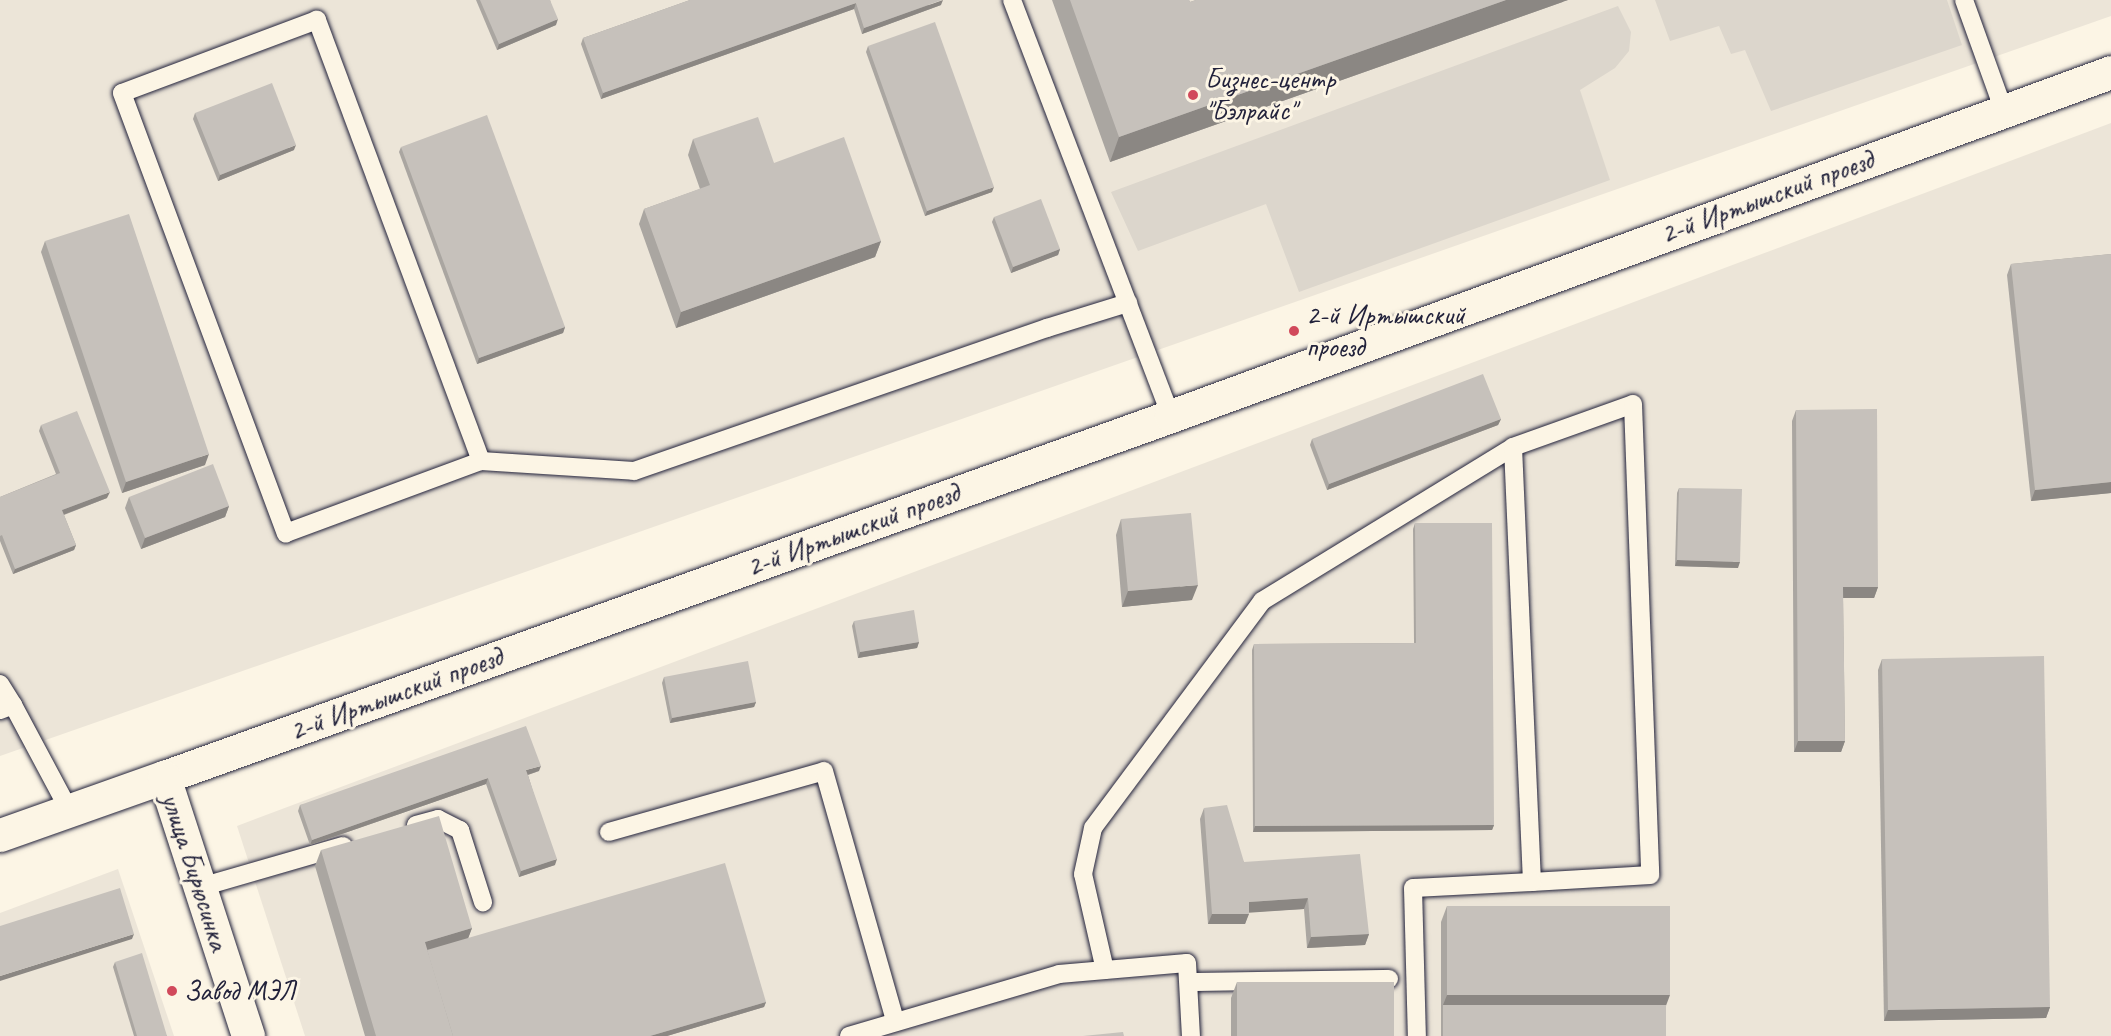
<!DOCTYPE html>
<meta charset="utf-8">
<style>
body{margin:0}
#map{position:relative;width:2111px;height:1036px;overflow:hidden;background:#fcf5e5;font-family:Caveat,sans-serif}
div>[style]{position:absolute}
.built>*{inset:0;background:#ece5d8}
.green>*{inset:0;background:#dcd6cc}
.roads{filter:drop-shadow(0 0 2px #22223b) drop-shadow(0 0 2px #22223b)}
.service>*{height:18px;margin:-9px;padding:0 9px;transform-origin:9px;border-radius:9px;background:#fcf5e5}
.tertiary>*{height:33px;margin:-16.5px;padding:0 16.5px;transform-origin:16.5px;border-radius:16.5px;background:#fcf5e5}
.secondary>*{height:33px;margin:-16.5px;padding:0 16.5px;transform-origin:16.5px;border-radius:16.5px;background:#fcf5e5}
.wall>*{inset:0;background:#aaa6a1}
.shaded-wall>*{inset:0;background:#8b8783}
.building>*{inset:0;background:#c6c1bb}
.dots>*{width:16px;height:16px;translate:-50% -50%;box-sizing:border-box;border:3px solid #fcf5e5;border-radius:50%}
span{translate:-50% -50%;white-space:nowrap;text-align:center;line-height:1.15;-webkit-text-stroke:6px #fcf5e5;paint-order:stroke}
.poi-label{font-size:28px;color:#22223b}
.left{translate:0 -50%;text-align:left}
.street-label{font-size:28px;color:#22223b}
</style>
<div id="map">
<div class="built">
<div style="clip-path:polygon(0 0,2111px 0,2111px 16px,0 756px)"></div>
<div style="clip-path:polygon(2111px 123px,2111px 1036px,305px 1036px,237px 826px)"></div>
<div style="clip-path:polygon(118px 869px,174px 1036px,0 1036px,0 913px)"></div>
</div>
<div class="green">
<div style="clip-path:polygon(1655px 0,1947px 0,1962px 45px,1771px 111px,1745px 50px,1731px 54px,1719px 26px,1670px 41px)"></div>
<div style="clip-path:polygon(1618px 6px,1631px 32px,1629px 51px,1615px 68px,1580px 90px,1610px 180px,1299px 292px,1266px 204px,1138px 251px,1111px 192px)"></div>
</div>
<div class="roads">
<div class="service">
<div style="left:1012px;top:0;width:445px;rotate:69.1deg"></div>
<div style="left:1964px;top:0;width:118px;rotate:70.2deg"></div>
<div style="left:1513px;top:447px;width:127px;rotate:-19.7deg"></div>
<div style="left:1633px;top:404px;width:471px;rotate:87.9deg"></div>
<div style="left:1650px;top:875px;width:118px;rotate:176.6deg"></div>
<div style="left:481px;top:461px;width:471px;rotate:-110.4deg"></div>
<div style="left:317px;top:20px;width:208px;rotate:159.5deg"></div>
<div style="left:122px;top:93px;width:470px;rotate:69.6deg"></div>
<div style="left:286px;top:533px;width:208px;rotate:-20.3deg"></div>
<div style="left:481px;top:461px;width:153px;rotate:3.7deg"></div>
<div style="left:634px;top:471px;width:437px;rotate:-19.1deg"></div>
<div style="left:1047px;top:328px;width:85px;rotate:-17.2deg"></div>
<div style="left:0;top:684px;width:25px;rotate:58deg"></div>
<div style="left:0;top:710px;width:14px;rotate:-21deg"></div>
<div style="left:13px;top:705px;width:119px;rotate:61.9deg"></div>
<div style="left:416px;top:825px;width:23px;rotate:-15deg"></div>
<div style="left:438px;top:819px;width:25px;rotate:27deg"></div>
<div style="left:460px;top:830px;width:76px;rotate:72.3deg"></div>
<div style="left:609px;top:832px;width:223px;rotate:-15.8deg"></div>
<div style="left:824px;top:771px;width:260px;rotate:74.1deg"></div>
<div style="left:201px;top:887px;width:148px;rotate:-16.1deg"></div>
<div style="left:1105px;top:970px;width:98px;rotate:-102.9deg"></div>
<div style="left:1083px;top:874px;width:47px;rotate:-77.7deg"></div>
<div style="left:1093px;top:828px;width:283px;rotate:-53.3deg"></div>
<div style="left:1262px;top:601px;width:294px;rotate:-31.5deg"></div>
<div style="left:1513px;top:447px;width:435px;rotate:87.5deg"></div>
<div style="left:1532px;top:882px;width:119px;rotate:177.1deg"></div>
<div style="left:1413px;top:888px;width:148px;rotate:88.5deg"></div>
<div style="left:1189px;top:982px;width:200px;rotate:-0.9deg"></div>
<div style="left:849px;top:1036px;width:219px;rotate:-16.4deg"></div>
<div style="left:1059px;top:974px;width:128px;rotate:-4.9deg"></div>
<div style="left:1187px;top:963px;width:73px;rotate:86.9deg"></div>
</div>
<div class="tertiary">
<div style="left:164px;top:777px;width:1070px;rotate:-19.72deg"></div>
<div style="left:1171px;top:416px;width:1001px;rotate:-20.1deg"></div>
</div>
<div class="secondary">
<div style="left:0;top:835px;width:174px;rotate:-19.5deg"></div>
<div style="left:164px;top:777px;width:272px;rotate:72deg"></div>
</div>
</div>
<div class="wall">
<div style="clip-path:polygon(476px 0,550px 0,556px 25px,497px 50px)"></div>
<div style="clip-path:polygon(690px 0,941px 5px,862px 34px,854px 9px,601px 99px,581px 44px,583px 38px)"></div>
<div style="clip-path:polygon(1052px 0,1189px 0,1190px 2px,1196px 0,1568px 0,1110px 162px)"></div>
<div style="clip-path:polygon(868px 46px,992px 192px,925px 216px,866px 52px)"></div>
<div style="clip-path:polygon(195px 113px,294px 150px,218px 181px,193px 119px)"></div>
<div style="clip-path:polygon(693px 139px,774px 163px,881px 241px,875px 257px,676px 328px,639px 224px,644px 209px,700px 189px,688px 155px)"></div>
<div style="clip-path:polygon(401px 147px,565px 327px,563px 333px,477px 364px,399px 152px)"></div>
<div style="clip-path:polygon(994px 217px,1060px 249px,1058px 255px,1011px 273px,992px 222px)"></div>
<div style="clip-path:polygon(45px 241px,205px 465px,122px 493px,41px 252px)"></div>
<div style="clip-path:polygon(2111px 254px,2111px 493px,2031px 501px,2007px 275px,2011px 264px)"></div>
<div style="clip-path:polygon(1796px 410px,1878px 587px,1874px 598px,1843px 598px,1845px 741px,1841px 752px,1794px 752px,1792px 421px)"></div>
<div style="clip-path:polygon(1501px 419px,1498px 425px,1327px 490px,1310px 445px,1312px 439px)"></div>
<div style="clip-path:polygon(41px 425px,107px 498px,64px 515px,76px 545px,74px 550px,13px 574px,0 541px,0 497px,56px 474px,39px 431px)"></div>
<div style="clip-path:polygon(1679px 488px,1738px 568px,1675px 566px,1677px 493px)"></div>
<div style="clip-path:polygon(129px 497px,229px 506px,225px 517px,141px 549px,125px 508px)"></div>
<div style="clip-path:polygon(1121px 519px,1192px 600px,1122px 607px,1116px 535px)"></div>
<div style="clip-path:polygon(1415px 523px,1494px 825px,1492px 830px,1253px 832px,1252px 650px,1254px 644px,1414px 643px,1413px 529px)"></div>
<div style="clip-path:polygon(854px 621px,919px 642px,917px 648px,858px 658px,852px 626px)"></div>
<div style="clip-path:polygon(1882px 659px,2050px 1007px,2046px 1018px,1884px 1021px,1878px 670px)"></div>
<div style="clip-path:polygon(664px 677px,756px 702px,754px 707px,670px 723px,662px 683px)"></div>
<div style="clip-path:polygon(539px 771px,528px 775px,555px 865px,519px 877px,486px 784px,310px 845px,298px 811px,300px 805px)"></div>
<div style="clip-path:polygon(1204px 808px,1244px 862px,1369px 934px,1365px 945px,1307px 948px,1304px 909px,1249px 912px,1245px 924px,1208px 924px,1200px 819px)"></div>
<div style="clip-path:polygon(321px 850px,472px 928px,468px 938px,766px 1002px,764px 1007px,667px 1036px,365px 1036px,315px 866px)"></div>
<div style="clip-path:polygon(1447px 906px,1666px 1005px,1666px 1036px,1441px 1036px,1441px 922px)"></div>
<div style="clip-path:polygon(115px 962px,167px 1036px,134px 1036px,113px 967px)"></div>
<div style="clip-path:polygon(1237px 982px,1394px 1036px,1231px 1036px,1231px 998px)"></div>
</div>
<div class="shaded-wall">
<div style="clip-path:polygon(943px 0,941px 5px,862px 34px,864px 28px)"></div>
<div style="clip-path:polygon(1506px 0,1568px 0,1110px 162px,1119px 137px)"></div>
<div style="clip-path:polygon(856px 3px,854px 9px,601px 99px,603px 93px)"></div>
<div style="clip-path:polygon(558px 19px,556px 25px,497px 50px,499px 44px)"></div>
<div style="clip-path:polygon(296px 145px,294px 150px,218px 181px,220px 175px)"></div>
<div style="clip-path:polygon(994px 187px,992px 192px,925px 216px,927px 211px)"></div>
<div style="clip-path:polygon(881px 241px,875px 257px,676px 328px,681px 312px)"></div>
<div style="clip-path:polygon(1060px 249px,1058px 255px,1011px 273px,1013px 267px)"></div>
<div style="clip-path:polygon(565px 327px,563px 333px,477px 364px,479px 358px)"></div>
<div style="clip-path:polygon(1501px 419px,1498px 425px,1327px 490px,1329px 484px)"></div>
<div style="clip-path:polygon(209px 454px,205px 465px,122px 493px,126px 482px)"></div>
<div style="clip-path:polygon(2111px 482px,2111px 493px,2031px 501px,2035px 490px)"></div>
<div style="clip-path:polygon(110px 492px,107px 498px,60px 516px,62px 510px)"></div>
<div style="clip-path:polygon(229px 506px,225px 517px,141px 549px,145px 538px)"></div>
<div style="clip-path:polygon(76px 545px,74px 550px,13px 574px,15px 569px)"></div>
<div style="clip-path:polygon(1677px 560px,1740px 562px,1738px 568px,1675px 566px)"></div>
<div style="clip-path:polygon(1198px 585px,1192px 600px,1122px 607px,1128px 591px)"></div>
<div style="clip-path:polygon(1843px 587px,1878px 587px,1874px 598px,1839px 598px)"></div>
<div style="clip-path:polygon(919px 642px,917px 648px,858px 658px,860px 652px)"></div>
<div style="clip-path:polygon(756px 702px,754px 707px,670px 723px,672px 718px)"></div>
<div style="clip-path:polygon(1798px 741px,1845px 741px,1841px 752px,1794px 752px)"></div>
<div style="clip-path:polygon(541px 766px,539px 771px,524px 776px,526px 770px)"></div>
<div style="clip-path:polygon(488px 778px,486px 784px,310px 845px,312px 840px)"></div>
<div style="clip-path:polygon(1494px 825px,1492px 830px,1253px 832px,1255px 826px)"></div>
<div style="clip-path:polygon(557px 859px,555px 865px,519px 877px,521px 871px)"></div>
<div style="clip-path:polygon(1308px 898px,1304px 909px,1245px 913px,1249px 902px)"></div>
<div style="clip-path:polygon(1212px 914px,1249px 914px,1245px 924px,1208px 924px)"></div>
<div style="clip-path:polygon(472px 928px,466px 944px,423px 956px,425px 942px)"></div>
<div style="clip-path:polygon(134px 934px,132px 939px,0 981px,0 976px)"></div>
<div style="clip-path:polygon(1369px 934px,1365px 945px,1307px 948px,1311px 937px)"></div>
<div style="clip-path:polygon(1447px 995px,1670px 995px,1664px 1011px,1443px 1005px)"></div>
<div style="clip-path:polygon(766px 1002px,764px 1007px,667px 1036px,650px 1036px)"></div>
<div style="clip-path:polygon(2050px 1007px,2046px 1018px,1884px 1021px,1888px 1010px)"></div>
</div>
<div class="building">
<div style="clip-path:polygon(480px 0,550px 0,558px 19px,499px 44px)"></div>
<div style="clip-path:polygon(690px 0,942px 0,864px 28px,856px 3px,603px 93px,583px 38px)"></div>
<div style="clip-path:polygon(1070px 0,1189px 0,1190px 2px,1196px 0,1506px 0,1119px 137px)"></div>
<div style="clip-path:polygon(935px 22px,994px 187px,927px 211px,868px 46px)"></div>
<div style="clip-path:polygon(272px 83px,296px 145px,220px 175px,195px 113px)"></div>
<div style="clip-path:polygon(487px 115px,565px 327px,479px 358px,401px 147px)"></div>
<div style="clip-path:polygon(758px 117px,774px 163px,844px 137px,881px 241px,681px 312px,644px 209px,710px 185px,693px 139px)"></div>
<div style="clip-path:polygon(1041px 199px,1060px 249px,1013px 267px,994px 217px)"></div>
<div style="clip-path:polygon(129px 214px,209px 454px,126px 482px,45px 241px)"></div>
<div style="clip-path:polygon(2111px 254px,2111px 482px,2035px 490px,2011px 264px)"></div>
<div style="clip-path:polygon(1483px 374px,1501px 419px,1329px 484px,1312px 439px)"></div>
<div style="clip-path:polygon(1877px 409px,1878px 587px,1843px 587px,1845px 741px,1798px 741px,1796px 410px)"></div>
<div style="clip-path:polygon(77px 411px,110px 492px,62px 510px,76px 545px,15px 569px,2px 535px,0 536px,0 497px,60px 473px,41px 425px)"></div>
<div style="clip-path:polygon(213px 464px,229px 506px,145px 538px,129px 497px)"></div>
<div style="clip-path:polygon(1679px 488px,1742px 489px,1740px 562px,1677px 560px)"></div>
<div style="clip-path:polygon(1191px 513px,1198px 585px,1128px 591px,1121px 519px)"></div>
<div style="clip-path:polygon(1415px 523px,1492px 523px,1494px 825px,1255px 826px,1254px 644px,1416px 643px)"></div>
<div style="clip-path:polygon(914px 610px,919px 642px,860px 652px,854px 621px)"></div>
<div style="clip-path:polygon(2044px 656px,2050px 1007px,1888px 1010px,1882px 659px)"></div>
<div style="clip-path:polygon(748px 661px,756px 702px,672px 718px,664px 677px)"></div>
<div style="clip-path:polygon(526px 726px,541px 766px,526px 770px,557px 859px,521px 871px,488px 778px,312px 840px,300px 805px)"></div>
<div style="clip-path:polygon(1227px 805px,1244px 862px,1360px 854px,1369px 934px,1311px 937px,1308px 898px,1249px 902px,1249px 914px,1212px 914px,1204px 808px)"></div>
<div style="clip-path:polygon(439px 816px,472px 928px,425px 942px,453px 1036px,376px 1036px,321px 850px)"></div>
<div style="clip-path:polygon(725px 863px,766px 1002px,650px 1036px,453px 1036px,427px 950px)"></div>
<div style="clip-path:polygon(120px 888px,134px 934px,0 976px,0 926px)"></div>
<div style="clip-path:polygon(1447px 906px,1670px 906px,1670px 995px,1447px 995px)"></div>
<div style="clip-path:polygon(142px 953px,167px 1036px,137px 1036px,115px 962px)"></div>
<div style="clip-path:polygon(1237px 982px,1394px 982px,1394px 1036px,1237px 1036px)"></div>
<div style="clip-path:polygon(1443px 1005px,1666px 1005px,1666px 1036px,1443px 1036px)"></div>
<div style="clip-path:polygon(1123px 1032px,1124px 1036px,1083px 1036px)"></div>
</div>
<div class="dots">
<div style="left:1193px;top:95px;background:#d1495b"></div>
<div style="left:1294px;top:331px;background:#d1495b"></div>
<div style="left:172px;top:991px;background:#d1495b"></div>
</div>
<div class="poi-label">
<span class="left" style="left:1205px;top:95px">Бизнес-центр<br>"Бэлрайс"</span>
<span class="left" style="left:1306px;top:331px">2-й Иртышский<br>проезд</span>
<span class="left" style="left:184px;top:991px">Завод МЭЛ</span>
</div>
<div class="street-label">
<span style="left:1767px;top:197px;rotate:-20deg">2-й Иртышский проезд</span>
<span style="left:853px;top:530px;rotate:-20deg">2-й Иртышский проезд</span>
<span style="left:396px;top:694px;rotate:-20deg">2-й Иртышский проезд</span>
<span style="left:195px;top:872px;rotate:72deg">улица Бирюсинка</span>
</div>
</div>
